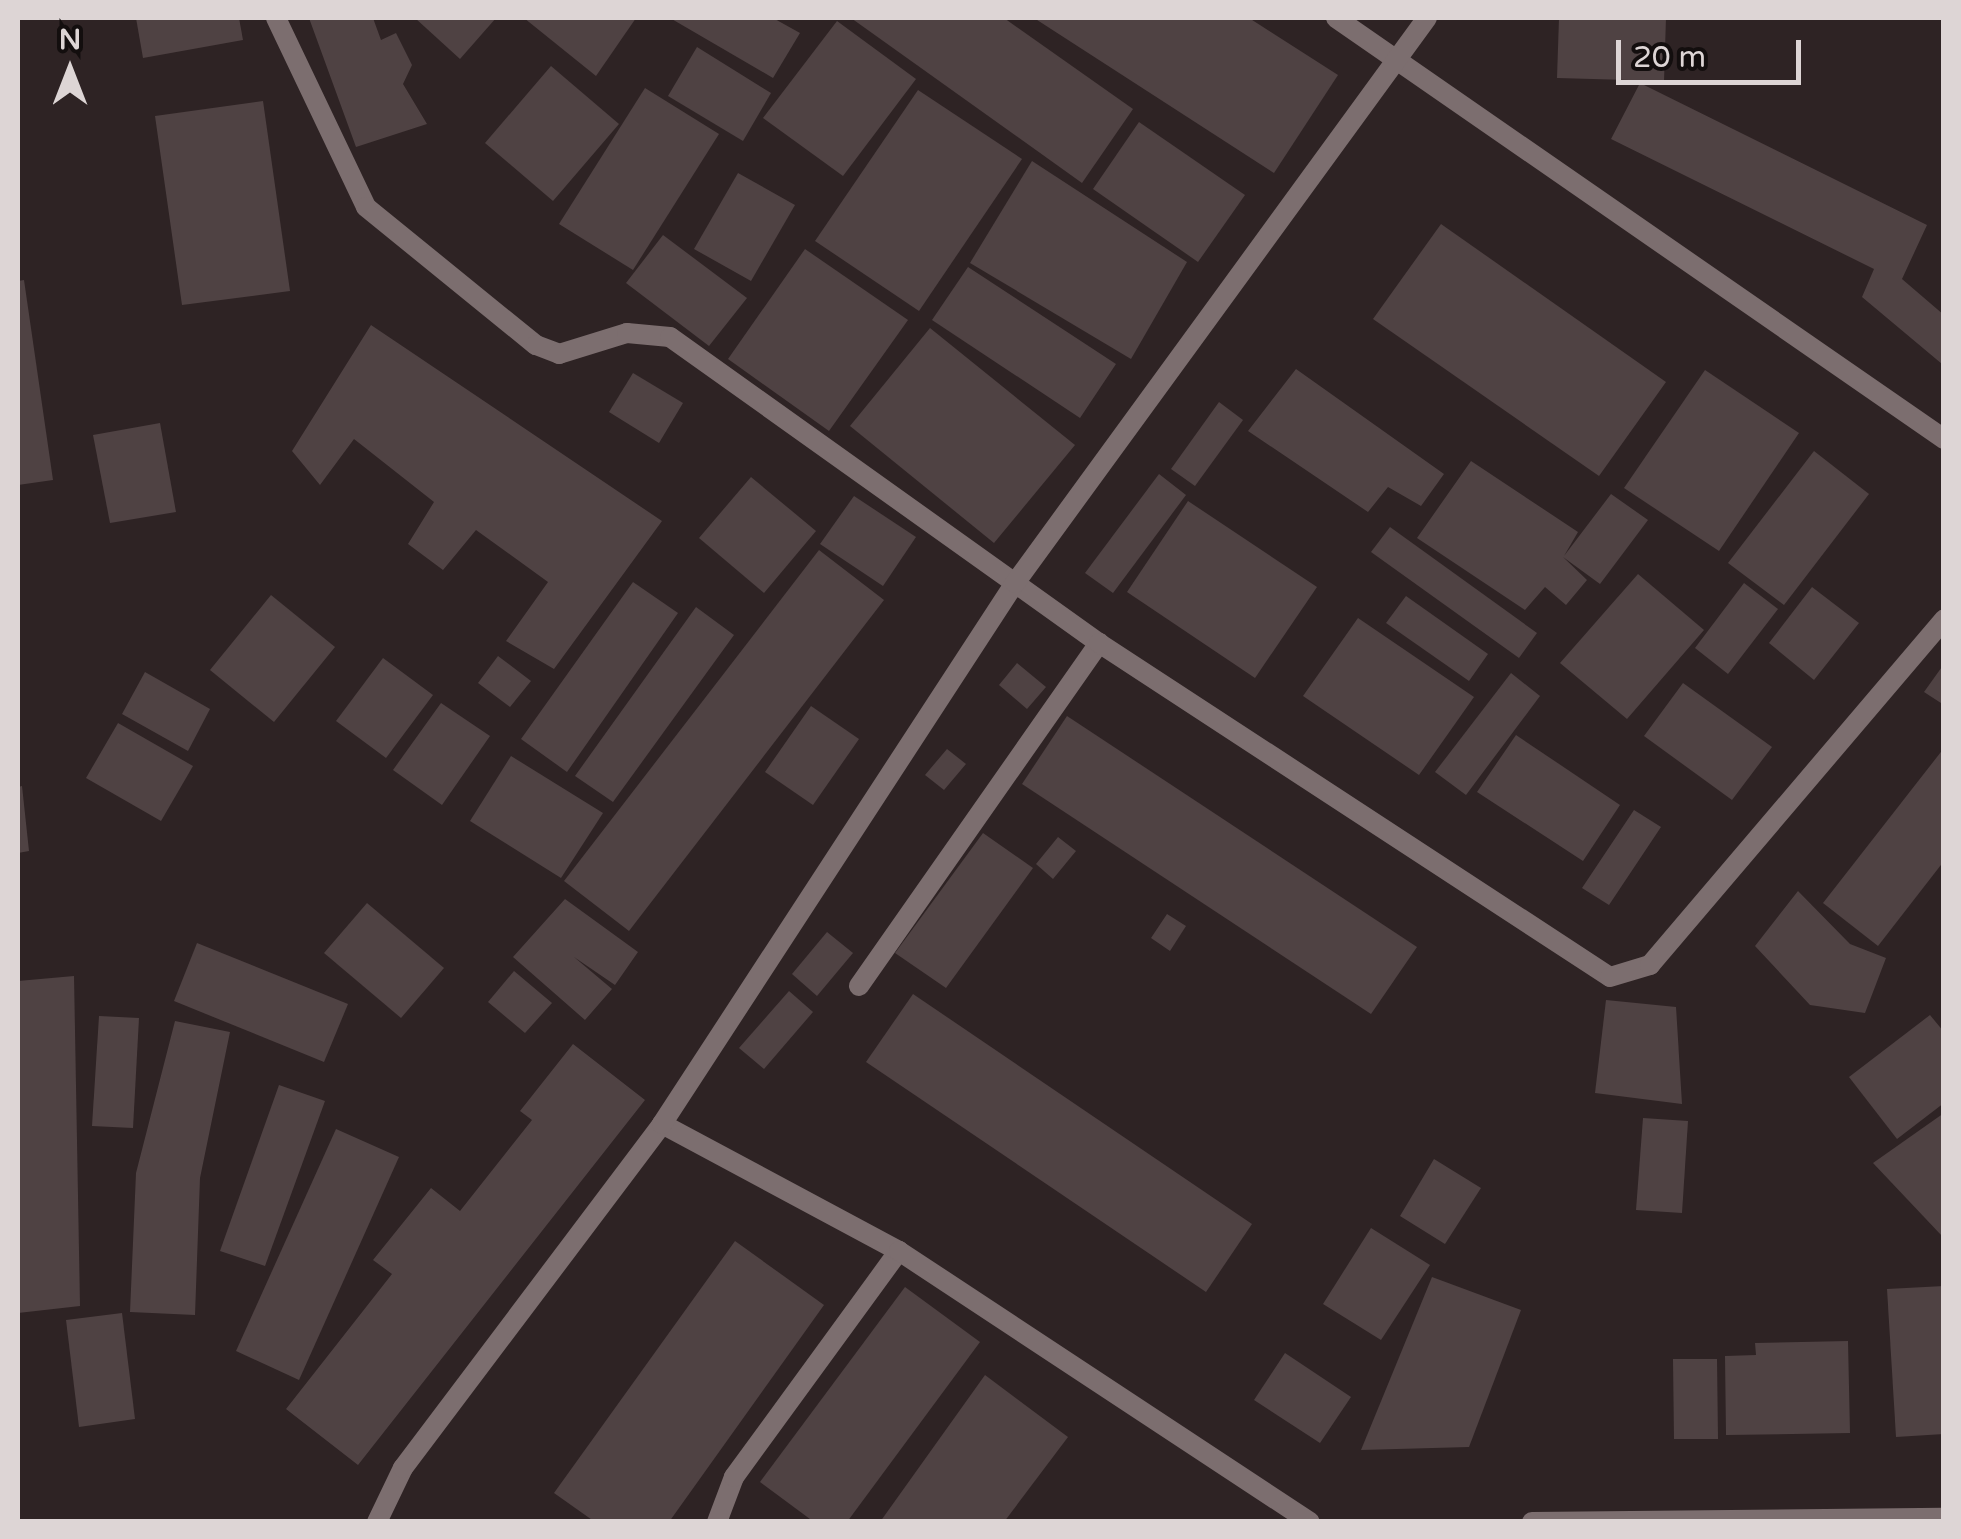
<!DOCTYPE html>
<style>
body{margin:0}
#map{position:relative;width:1961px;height:1539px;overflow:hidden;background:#2e2324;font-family:"Varela Round",sans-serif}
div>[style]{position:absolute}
.building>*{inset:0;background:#4f4243}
.service>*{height:20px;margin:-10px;padding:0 10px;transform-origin:10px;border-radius:10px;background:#7c6e6f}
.minor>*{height:20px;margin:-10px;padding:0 10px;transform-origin:10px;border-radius:10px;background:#7c6e6f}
span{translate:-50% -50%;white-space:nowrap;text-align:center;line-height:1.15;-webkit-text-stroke:9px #130e0e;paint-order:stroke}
.frame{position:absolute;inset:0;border:20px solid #ddd5d5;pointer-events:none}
.north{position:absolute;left:20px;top:20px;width:100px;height:100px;-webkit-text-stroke:8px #130e0e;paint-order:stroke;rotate:0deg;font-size:28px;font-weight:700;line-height:40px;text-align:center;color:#ddd5d5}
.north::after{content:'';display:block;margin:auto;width:35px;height:45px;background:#ddd5d5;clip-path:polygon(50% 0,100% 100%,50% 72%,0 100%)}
.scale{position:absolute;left:1616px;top:40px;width:185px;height:45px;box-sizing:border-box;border:5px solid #ddd5d5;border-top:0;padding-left:12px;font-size:30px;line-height:35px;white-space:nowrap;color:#ddd5d5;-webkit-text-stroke:8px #130e0e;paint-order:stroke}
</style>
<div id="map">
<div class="building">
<div style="clip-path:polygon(136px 18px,239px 18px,243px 40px,143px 58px)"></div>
<div style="clip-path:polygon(309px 18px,373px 18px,381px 40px,396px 33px,412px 65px,403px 84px,427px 124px,356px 147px)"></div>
<div style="clip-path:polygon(415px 18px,496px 18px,460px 59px)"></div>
<div style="clip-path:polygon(524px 18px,636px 18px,596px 76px)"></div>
<div style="clip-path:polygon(670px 18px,773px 18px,800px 33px,773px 78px)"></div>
<div style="clip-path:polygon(851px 18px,1004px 18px,1133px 109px,1082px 183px)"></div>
<div style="clip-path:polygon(1034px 18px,1249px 18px,1338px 75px,1274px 173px)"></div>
<div style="clip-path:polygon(1559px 18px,1666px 18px,1664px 81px,1557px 78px)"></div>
<div style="clip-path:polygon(837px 21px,916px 79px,843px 176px,763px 118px)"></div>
<div style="clip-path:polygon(697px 47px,771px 93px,743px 141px,668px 96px)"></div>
<div style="clip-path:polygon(551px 66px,619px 124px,553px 201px,485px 143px)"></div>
<div style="clip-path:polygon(1640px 83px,1927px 225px,1902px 279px,1944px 315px,1942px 364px,1862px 297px,1874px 269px,1611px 139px)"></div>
<div style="clip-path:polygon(645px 88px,719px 134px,633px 270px,559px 224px)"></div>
<div style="clip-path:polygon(918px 90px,1022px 159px,919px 311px,815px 241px)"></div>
<div style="clip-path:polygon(263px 101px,290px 291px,182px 305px,155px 116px)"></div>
<div style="clip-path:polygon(1139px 122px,1245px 195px,1198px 262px,1093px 189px)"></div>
<div style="clip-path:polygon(1032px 161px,1187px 262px,1131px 359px,970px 263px)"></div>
<div style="clip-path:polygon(738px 173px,795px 205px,751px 281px,694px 249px)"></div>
<div style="clip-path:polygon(1441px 224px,1666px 382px,1599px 476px,1373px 319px)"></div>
<div style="clip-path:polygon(663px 235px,747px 298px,709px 346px,626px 283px)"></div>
<div style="clip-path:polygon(805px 249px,908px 320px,829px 431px,728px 359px)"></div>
<div style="clip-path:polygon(968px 267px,1116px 364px,1080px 418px,932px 320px)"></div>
<div style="clip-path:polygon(24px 280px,53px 480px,18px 485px,18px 281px)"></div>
<div style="clip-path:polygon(371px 325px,662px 521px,554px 669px,506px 641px,548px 582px,476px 530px,443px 570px,408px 544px,434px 502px,354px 439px,320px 485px,292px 451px)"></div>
<div style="clip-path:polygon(930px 328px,1075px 445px,994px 543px,850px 426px)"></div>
<div style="clip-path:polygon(1296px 369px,1444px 474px,1421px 506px,1388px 487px,1368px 512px,1248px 431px)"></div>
<div style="clip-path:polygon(1705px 370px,1799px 433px,1719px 551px,1624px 488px)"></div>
<div style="clip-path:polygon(633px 373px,683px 403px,659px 443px,609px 412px)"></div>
<div style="clip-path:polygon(1219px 402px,1243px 420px,1195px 486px,1171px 469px)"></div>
<div style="clip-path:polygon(160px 423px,176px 512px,110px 523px,93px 435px)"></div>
<div style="clip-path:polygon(1814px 451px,1869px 494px,1784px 605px,1728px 563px)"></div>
<div style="clip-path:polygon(1471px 461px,1578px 532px,1564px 556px,1611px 494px,1648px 520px,1600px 584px,1563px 557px,1587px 580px,1566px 605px,1545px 587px,1525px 610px,1417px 538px)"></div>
<div style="clip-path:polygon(1159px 474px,1186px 495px,1113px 593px,1085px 573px)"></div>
<div style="clip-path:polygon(751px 477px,816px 531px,764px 593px,699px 538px)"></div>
<div style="clip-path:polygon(854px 496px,916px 537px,883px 586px,820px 544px)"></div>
<div style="clip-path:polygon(1188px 501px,1317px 587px,1255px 678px,1127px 592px)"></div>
<div style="clip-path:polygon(1390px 527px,1537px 633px,1519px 658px,1371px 552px)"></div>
<div style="clip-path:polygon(819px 550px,884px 600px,629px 931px,564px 881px)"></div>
<div style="clip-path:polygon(1638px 574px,1704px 630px,1627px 719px,1560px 663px)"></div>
<div style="clip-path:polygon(633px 582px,678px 613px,567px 772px,521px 739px)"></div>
<div style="clip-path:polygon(1744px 583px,1778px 609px,1728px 674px,1695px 648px)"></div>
<div style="clip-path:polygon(1812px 587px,1859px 623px,1814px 680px,1769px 643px)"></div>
<div style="clip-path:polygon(271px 595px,335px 647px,274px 722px,210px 670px)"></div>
<div style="clip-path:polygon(1406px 596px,1488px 654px,1469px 681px,1386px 623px)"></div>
<div style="clip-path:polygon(696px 607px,734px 635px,613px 802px,575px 776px)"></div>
<div style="clip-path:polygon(1358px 618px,1474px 697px,1419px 775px,1303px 696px)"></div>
<div style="clip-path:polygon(498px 656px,531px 681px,510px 707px,478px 683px)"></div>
<div style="clip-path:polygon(383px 658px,433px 695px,386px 758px,336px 721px)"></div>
<div style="clip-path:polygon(1017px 663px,1046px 687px,1027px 709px,999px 685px)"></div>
<div style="clip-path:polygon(1944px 664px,1944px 705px,1924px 692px)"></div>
<div style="clip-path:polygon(145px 672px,210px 709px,188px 751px,122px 714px)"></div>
<div style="clip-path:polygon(1511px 673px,1540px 696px,1466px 795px,1435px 772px)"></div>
<div style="clip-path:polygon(1683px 683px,1772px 747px,1732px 800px,1644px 736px)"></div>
<div style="clip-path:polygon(441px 703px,490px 736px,442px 805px,393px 770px)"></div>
<div style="clip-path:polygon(811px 706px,859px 739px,813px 805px,765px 772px)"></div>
<div style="clip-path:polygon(1067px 716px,1417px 947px,1371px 1014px,1022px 784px)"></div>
<div style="clip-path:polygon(118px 723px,193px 766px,161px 821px,86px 778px)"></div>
<div style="clip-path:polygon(1516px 735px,1620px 805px,1583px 861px,1477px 792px)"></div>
<div style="clip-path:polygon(1944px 748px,1944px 861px,1878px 946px,1823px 903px)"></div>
<div style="clip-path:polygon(947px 749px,966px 764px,944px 790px,925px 775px)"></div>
<div style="clip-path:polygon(511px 756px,603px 813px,561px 878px,470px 821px)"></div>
<div style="clip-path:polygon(22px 786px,29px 851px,18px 853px,18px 787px)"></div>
<div style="clip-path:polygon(1634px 810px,1661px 827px,1609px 905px,1582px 888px)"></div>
<div style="clip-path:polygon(983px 833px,1033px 868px,946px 988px,895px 953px)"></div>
<div style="clip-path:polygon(1058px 837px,1076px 851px,1053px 879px,1036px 864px)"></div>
<div style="clip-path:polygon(1798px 891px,1850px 944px,1886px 958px,1865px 1013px,1810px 1005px,1755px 946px)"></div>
<div style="clip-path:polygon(565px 899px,638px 952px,615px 985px,574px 957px,612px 989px,585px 1020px,513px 957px)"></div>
<div style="clip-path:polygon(367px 903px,444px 968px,401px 1018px,324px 953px)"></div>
<div style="clip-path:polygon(1167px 914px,1186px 926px,1170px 951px,1151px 938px)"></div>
<div style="clip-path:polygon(827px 932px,853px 953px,817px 996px,792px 974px)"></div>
<div style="clip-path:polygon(197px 943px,348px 1004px,324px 1062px,174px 1001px)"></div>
<div style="clip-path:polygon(514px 971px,552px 1003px,525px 1033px,488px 1002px)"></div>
<div style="clip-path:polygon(74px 976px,80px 1306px,18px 1313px,18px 981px)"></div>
<div style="clip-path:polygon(789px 991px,813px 1012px,764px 1069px,739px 1048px)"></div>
<div style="clip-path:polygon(913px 994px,1252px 1224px,1206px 1292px,866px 1062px)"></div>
<div style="clip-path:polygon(1606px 1000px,1676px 1007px,1682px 1104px,1595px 1093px)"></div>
<div style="clip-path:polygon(1930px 1015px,1944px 1032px,1944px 1103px,1897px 1139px,1849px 1077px)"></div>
<div style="clip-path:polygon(99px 1016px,139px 1018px,133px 1128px,92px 1126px)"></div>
<div style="clip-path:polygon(175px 1021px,230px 1032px,200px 1178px,195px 1315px,130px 1312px,136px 1173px)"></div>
<div style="clip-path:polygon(573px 1044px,645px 1100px,358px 1465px,286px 1409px,392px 1274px,373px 1260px,431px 1188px,460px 1211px,532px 1120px,520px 1111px)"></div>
<div style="clip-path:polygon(279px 1085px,325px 1101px,265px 1266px,220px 1251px)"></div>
<div style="clip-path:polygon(1944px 1113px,1944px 1235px,1942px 1236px,1873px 1163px)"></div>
<div style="clip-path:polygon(1643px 1118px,1688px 1121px,1682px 1213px,1636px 1210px)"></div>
<div style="clip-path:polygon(336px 1129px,399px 1157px,299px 1380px,236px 1351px)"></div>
<div style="clip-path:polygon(1434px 1159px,1481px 1188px,1445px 1244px,1400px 1216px)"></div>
<div style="clip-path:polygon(1371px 1228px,1430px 1265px,1381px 1340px,1323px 1304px)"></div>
<div style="clip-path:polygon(735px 1241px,824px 1305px,669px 1522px,595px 1522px,554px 1493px)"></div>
<div style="clip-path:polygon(1432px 1277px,1521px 1310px,1469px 1447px,1361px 1450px)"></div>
<div style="clip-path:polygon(1944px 1286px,1944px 1434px,1896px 1437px,1887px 1289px)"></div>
<div style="clip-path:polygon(905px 1287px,980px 1342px,847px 1522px,814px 1522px,760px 1482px)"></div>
<div style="clip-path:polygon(122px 1313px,135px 1419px,79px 1427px,66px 1320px)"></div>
<div style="clip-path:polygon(1848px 1341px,1850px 1433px,1726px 1435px,1725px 1356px,1756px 1355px,1755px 1343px)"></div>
<div style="clip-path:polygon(1285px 1353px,1351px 1397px,1320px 1443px,1254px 1400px)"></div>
<div style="clip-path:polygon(1673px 1359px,1717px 1359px,1718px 1439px,1674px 1439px)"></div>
<div style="clip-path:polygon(985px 1375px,1068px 1437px,1004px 1522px,880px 1522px)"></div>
</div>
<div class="service">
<div style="left:859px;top:986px;width:419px;rotate:-55deg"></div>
<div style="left:717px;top:1522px;width:48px;rotate:-69.3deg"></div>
<div style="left:734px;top:1477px;width:280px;rotate:-53.9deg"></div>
</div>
<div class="minor">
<div style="left:276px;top:18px;width:209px;rotate:64.5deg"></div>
<div style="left:366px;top:207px;width:219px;rotate:39.1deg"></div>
<div style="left:536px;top:345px;width:25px;rotate:21deg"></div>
<div style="left:559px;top:354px;width:71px;rotate:-17.2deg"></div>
<div style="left:627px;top:333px;width:43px;rotate:5.3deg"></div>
<div style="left:670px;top:337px;width:527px;rotate:35.5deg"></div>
<div style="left:1099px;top:643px;width:610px;rotate:33.17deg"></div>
<div style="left:1610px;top:977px;width:42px;rotate:-16.7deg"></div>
<div style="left:1650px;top:965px;width:454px;rotate:-49.6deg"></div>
<div style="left:1336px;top:18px;width:740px;rotate:34.7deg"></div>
<div style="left:662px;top:1124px;width:269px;rotate:28.2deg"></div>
<div style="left:899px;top:1251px;width:492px;rotate:33.4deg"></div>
<div style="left:377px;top:1522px;width:60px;rotate:-64.3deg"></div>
<div style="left:403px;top:1468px;width:431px;rotate:-53deg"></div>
<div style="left:662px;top:1124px;width:646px;rotate:-56.88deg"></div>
<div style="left:1015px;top:583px;width:699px;rotate:-53.9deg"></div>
<div style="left:1532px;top:1522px;width:412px;rotate:-0.6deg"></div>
</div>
<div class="frame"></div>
<div class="north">N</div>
<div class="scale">20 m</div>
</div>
